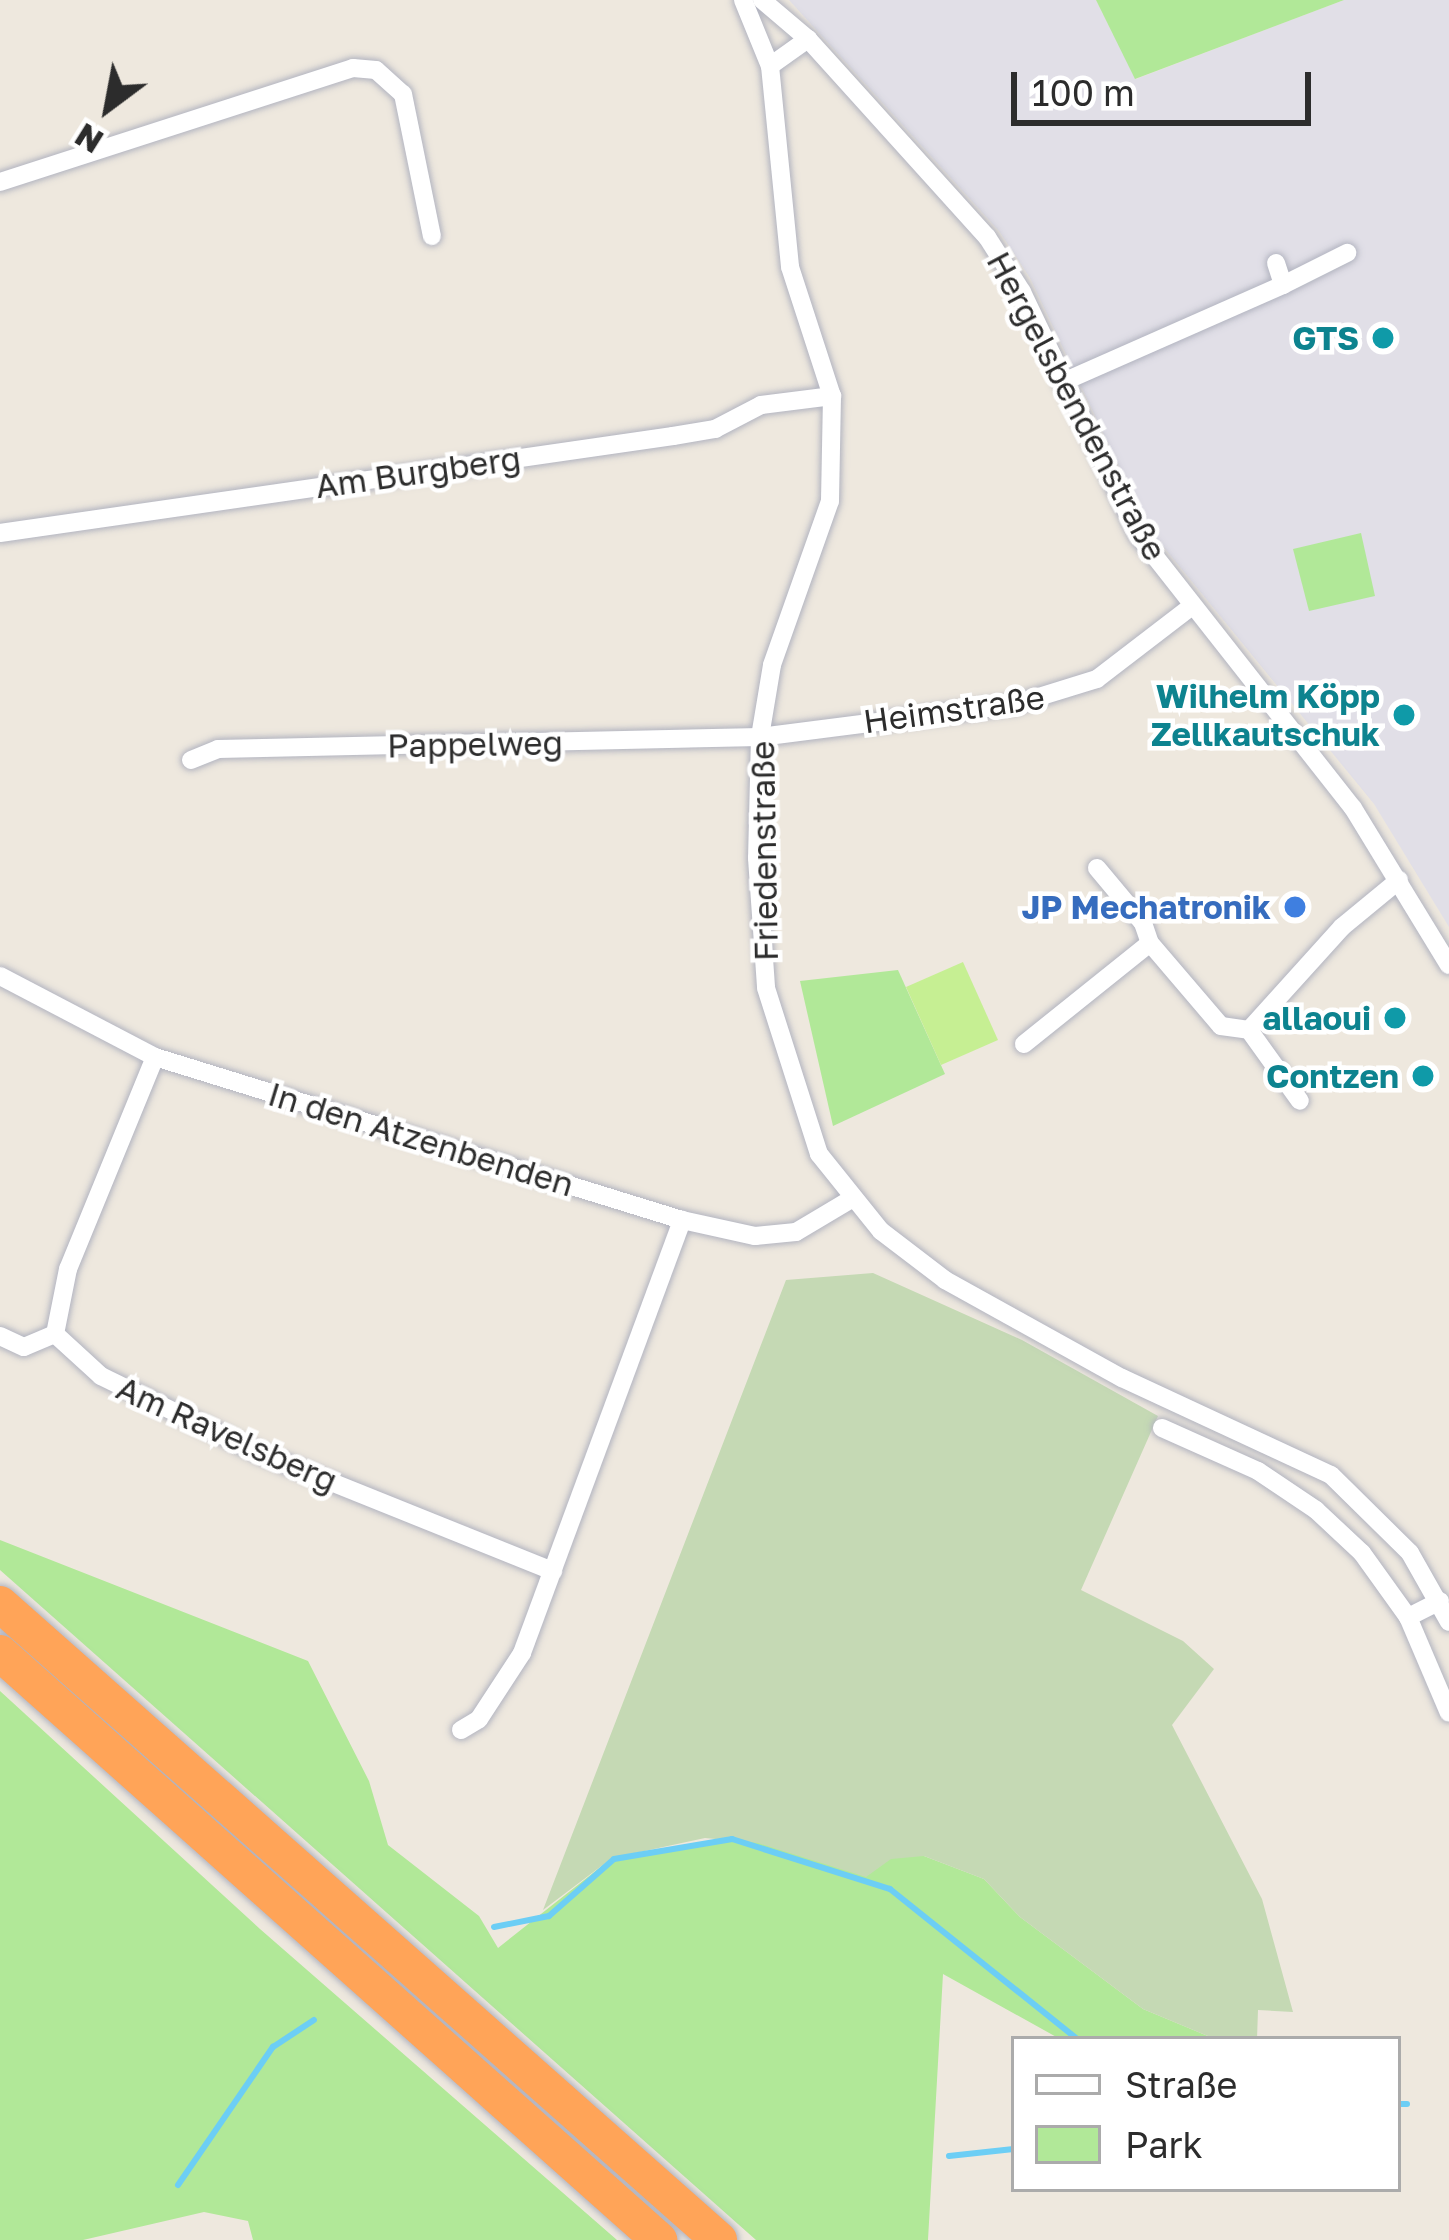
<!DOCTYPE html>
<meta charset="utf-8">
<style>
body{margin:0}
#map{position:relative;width:1449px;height:2240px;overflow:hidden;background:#eee8de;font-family:"Golos Text",sans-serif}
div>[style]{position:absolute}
.industrial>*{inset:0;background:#e1dfe7}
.green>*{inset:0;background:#b1e898}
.cemetery>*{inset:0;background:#c5d9b4}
.pitch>*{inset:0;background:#c6ef93}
.stream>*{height:6px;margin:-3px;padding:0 3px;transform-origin:3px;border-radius:3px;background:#6ccef5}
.roads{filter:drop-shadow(0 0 3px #b2b4c0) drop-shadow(0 0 3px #b2b4c0)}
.street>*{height:18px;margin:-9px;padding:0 9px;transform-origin:9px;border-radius:9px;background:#fff}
.highway>*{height:36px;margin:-18px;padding:0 18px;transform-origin:18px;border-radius:18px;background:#ffa458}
.dots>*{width:33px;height:33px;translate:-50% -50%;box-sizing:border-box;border:6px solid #fff;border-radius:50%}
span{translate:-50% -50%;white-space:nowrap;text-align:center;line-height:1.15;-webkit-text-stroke:9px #fff;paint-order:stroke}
.culture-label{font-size:33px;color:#0d838f;font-weight:700}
.right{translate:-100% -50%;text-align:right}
.street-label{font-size:33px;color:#2c2c2c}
.shop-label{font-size:33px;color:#366cbe;font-weight:700}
.legend{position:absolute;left:1011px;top:2036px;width:390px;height:156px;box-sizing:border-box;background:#fff;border:3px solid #ababab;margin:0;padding:15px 21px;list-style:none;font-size:36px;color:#2c2c2c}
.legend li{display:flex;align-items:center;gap:24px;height:60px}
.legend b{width:60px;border:3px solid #ababab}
.north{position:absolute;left:48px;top:48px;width:120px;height:120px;-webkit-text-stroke:9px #fff;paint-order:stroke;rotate:212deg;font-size:33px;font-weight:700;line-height:48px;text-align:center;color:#2c2c2c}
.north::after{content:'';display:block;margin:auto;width:42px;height:54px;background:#2c2c2c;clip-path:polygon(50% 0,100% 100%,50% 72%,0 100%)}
.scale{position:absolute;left:1011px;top:72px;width:300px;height:54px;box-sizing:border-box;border:6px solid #2c2c2c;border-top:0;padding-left:15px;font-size:36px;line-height:42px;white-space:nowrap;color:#2c2c2c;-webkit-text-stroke:9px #fff;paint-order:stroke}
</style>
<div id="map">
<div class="industrial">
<div style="clip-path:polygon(789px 0,1096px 0,1136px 79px,1344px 0,1449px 0,1449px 927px,1374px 804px,1148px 528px,1030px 278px,999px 231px)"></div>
</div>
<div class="green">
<div style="clip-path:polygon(1096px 0,1344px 0,1135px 79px)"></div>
<div style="clip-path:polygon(1361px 533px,1375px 596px,1309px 611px,1293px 549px)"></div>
<div style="clip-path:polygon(898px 970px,945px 1074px,833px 1126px,800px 981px)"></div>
<div style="clip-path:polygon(0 1540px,308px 1661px,369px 1781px,388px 1845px,479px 1916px,498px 1948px,612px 1858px,733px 1837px,924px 1856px,984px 1879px,1020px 1917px,1143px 2009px,1215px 2039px,1060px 2039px,943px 1974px,928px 2240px,756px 2240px,0 1570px)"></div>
<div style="clip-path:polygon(0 1691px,260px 1929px,617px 2240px,253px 2240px,248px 2221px,204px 2212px,83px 2240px,0 2240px)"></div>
</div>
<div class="cemetery">
<div style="clip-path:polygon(873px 1273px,1022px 1340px,1158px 1416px,1081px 1590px,1183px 1641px,1214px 1669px,1172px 1725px,1262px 1899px,1293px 2012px,1258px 2010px,1257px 2039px,1215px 2039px,1143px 2009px,1020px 1917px,984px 1879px,924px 1856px,891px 1859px,866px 1877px,758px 1843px,705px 1838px,612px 1858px,543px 1910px,786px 1280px)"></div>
</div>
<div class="pitch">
<div style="clip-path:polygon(963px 962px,998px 1040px,941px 1065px,906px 987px)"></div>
</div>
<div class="stream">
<div style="left:494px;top:1927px;width:56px;rotate:-11.3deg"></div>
<div style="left:549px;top:1916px;width:86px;rotate:-41.2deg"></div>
<div style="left:614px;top:1859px;width:120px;rotate:-9.6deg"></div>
<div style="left:732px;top:1839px;width:166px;rotate:17.6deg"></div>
<div style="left:890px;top:1889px;width:240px;rotate:38.7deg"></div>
<div style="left:1398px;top:2104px;width:9px"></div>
<div style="left:949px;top:2156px;width:65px;rotate:-6.1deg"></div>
<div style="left:178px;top:2185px;width:168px;rotate:-55.5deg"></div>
<div style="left:273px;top:2047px;width:49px;rotate:-33.4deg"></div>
</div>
<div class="roads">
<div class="street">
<div style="left:743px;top:0;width:71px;rotate:67.8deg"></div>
<div style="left:770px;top:66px;width:202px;rotate:84.3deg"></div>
<div style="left:790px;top:267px;width:136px;rotate:72deg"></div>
<div style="left:832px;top:396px;width:105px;rotate:91.1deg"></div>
<div style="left:830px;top:501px;width:174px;rotate:109.5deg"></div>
<div style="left:772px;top:665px;width:73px;rotate:99.5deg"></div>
<div style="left:760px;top:737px;width:121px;rotate:91.4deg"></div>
<div style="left:757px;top:858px;width:130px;rotate:86deg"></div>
<div style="left:766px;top:988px;width:174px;rotate:72.3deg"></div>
<div style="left:819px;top:1154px;width:99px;rotate:51.2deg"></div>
<div style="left:881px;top:1231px;width:81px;rotate:37.4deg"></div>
<div style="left:945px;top:1280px;width:202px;rotate:29deg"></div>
<div style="left:1122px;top:1378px;width:230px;rotate:24.9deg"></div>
<div style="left:1331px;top:1475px;width:111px;rotate:44.6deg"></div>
<div style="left:1410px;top:1553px;width:79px;rotate:60.5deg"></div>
<div style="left:762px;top:0;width:60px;rotate:40.3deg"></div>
<div style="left:808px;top:39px;width:267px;rotate:47.9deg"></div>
<div style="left:987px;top:237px;width:65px;rotate:57.5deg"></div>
<div style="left:1022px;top:292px;width:269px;rotate:64.5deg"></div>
<div style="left:1138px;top:535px;width:347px;rotate:51.8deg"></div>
<div style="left:1353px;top:808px;width:184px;rotate:58.6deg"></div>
<div style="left:770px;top:66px;width:47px;rotate:-35.4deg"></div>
<div style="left:0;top:182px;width:371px;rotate:-17.9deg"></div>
<div style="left:353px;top:68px;width:23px;rotate:5deg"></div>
<div style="left:376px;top:70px;width:36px;rotate:42deg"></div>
<div style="left:403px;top:94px;width:145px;rotate:78.5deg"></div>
<div style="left:1276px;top:263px;width:23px;rotate:72deg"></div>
<div style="left:1283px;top:285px;width:72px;rotate:-26.6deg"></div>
<div style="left:1063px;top:382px;width:240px;rotate:-23.8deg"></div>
<div style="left:0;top:533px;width:680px;rotate:-8.2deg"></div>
<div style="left:673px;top:436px;width:43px;rotate:-9.5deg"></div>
<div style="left:715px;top:429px;width:52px;rotate:-27.6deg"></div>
<div style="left:761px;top:405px;width:72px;rotate:-7.2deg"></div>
<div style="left:191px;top:760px;width:29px;rotate:-22deg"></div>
<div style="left:218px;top:749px;width:542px;rotate:-1.27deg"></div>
<div style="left:760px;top:737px;width:258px;rotate:-7.3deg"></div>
<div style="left:1016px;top:704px;width:85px;rotate:-17.2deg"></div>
<div style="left:1097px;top:679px;width:120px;rotate:-37.5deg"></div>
<div style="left:1097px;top:868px;width:72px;rotate:50.1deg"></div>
<div style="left:1143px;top:923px;width:21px;rotate:71deg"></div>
<div style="left:0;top:976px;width:175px;rotate:27.6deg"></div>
<div style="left:155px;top:1057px;width:552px;rotate:17.19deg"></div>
<div style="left:682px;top:1220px;width:75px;rotate:12.4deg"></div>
<div style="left:755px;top:1236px;width:41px;rotate:-5.6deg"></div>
<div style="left:796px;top:1232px;width:63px;rotate:-30.7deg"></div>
<div style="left:1249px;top:1030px;width:87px;rotate:54.3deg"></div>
<div style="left:1024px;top:1044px;width:161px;rotate:-38.7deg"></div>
<div style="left:1150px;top:943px;width:109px;rotate:49.5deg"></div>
<div style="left:1221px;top:1026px;width:28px;rotate:8deg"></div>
<div style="left:1249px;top:1030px;width:139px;rotate:-47.9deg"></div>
<div style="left:1342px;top:927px;width:74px;rotate:-39.5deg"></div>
<div style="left:155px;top:1057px;width:229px;rotate:112.3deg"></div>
<div style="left:68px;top:1269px;width:66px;rotate:101.3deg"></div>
<div style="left:55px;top:1334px;width:62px;rotate:42.4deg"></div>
<div style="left:101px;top:1376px;width:176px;rotate:26deg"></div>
<div style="left:259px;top:1453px;width:317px;rotate:21.9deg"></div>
<div style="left:0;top:1336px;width:26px;rotate:25deg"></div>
<div style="left:24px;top:1347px;width:34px;rotate:-23deg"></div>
<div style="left:1162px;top:1428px;width:105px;rotate:24.1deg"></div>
<div style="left:1258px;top:1471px;width:70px;rotate:33.9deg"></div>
<div style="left:1316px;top:1510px;width:63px;rotate:43.1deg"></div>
<div style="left:1362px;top:1553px;width:79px;rotate:54.3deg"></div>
<div style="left:1440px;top:1601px;width:36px;rotate:153deg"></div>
<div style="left:1408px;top:1617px;width:104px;rotate:66.9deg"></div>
<div style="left:461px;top:1730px;width:21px;rotate:-31deg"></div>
<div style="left:479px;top:1719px;width:79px;rotate:-56.9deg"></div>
<div style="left:522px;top:1653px;width:462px;rotate:-69.7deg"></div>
</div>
<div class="highway">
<div style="left:0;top:1604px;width:960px;rotate:41.49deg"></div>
<div style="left:0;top:1653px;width:883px;rotate:41.69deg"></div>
</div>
</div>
<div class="dots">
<div style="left:1383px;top:338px;background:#0f9aa8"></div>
<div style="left:1404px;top:715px;background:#0f9aa8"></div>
<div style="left:1295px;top:907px;background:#3f7fe0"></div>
<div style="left:1395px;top:1018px;background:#0f9aa8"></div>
<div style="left:1423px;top:1076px;background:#0f9aa8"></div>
</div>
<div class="culture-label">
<span class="right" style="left:1359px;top:338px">GTS</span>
<span class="right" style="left:1380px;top:715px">Wilhelm Köpp<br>Zellkautschuk</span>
<span class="right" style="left:1371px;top:1018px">allaoui</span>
<span class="right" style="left:1399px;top:1076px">Contzen</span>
</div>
<div class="street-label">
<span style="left:1077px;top:406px;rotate:62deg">Hergelsbendenstraße</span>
<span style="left:418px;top:472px;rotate:-8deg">Am Burgberg</span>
<span style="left:954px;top:709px;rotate:-8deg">Heimstraße</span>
<span style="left:475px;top:744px;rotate:-1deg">Pappelweg</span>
<span style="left:764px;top:851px;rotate:-91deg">Friedenstraße</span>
<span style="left:421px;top:1139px;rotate:17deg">In den Atzenbenden</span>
<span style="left:227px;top:1434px;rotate:24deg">Am Ravelsberg</span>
</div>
<div class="shop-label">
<span class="right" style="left:1271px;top:907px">JP Mechatronik</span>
</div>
<ul class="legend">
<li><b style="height:15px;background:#fff"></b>Straße</li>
<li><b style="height:33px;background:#b1e898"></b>Park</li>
</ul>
<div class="north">N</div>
<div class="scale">100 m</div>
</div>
